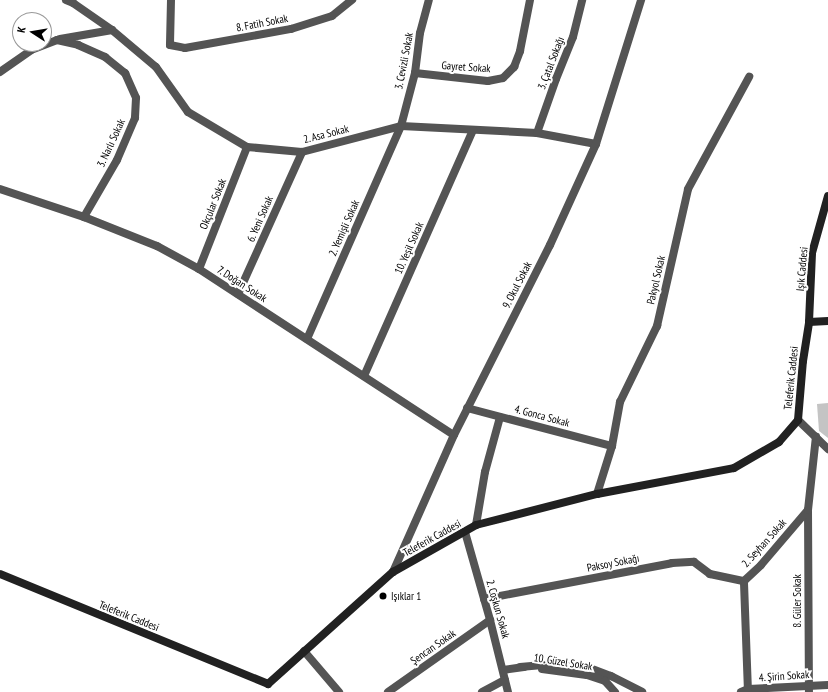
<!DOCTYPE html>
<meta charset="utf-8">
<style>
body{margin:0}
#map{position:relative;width:828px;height:692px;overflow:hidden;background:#fff;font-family:"PT Sans Narrow",sans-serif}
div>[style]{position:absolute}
.building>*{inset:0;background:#c4c4c4}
.street>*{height:8px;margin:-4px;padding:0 4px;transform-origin:4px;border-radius:4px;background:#545454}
.secondary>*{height:8px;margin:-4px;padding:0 4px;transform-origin:4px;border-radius:4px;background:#212121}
.dots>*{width:11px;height:11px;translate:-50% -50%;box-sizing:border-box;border:2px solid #fff;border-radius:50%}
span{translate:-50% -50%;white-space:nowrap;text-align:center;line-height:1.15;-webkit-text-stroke:4px #fff;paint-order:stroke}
.street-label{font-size:11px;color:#000}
.poi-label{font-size:11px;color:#000}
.left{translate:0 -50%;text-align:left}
.north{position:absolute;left:12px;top:12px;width:40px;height:40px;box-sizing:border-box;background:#fff;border:1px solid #999;border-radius:50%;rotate:282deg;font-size:11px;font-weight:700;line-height:16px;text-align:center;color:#000}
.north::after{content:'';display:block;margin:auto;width:14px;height:18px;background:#000;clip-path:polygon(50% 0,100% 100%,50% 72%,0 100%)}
</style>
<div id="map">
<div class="building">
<div style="clip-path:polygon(828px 403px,828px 438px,819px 431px,817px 404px)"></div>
</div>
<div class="street">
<div style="left:66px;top:0;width:8px;rotate:23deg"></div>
<div style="left:73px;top:3px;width:47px;rotate:34.7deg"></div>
<div style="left:112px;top:30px;width:57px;rotate:40.1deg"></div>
<div style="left:156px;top:67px;width:55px;rotate:54.6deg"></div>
<div style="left:188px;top:112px;width:69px;rotate:30.7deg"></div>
<div style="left:247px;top:147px;width:55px;rotate:5.2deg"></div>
<div style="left:302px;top:152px;width:102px;rotate:-14.7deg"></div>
<div style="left:401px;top:126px;width:136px;rotate:2.9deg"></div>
<div style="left:537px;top:133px;width:60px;rotate:10.6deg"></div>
<div style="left:171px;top:0;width:45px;rotate:91.3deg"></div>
<div style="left:170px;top:45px;width:15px;rotate:11deg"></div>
<div style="left:185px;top:48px;width:108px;rotate:-10.2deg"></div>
<div style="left:291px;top:29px;width:43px;rotate:-17.6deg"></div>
<div style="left:332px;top:16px;width:26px;rotate:-39deg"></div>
<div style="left:60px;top:39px;width:53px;rotate:-9.8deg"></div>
<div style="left:0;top:72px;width:38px;rotate:-35deg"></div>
<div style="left:31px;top:50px;width:28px;rotate:-21deg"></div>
<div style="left:57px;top:40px;width:22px;rotate:13deg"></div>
<div style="left:78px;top:45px;width:30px;rotate:24deg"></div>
<div style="left:105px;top:57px;width:26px;rotate:39deg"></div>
<div style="left:125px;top:73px;width:27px;rotate:66deg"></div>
<div style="left:136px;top:98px;width:20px;rotate:93deg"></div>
<div style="left:135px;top:118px;width:46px;rotate:113.2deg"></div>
<div style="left:117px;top:160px;width:66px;rotate:120.1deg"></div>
<div style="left:415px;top:73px;width:73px;rotate:6.3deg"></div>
<div style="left:488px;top:81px;width:15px;rotate:-11deg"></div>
<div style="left:503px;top:78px;width:16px;rotate:-45deg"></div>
<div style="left:514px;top:67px;width:17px;rotate:-69deg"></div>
<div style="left:520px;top:51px;width:52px;rotate:-78.9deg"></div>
<div style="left:537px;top:133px;width:57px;rotate:-70.6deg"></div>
<div style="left:556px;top:79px;width:45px;rotate:-68deg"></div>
<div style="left:573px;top:37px;width:38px;rotate:-76deg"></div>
<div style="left:0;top:189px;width:89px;rotate:18.4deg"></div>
<div style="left:84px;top:217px;width:79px;rotate:21.7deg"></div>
<div style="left:157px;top:246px;width:48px;rotate:28.7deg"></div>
<div style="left:199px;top:269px;width:304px;rotate:33.1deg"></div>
<div style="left:199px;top:269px;width:131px;rotate:-68.5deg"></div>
<div style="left:238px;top:294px;width:156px;rotate:-65.7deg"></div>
<div style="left:307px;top:339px;width:233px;rotate:-66.2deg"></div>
<div style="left:401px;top:126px;width:55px;rotate:-75.2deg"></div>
<div style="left:415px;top:73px;width:40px;rotate:-82.9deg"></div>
<div style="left:420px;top:33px;width:34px;rotate:-75deg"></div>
<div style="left:364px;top:376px;width:269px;rotate:-66.1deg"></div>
<div style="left:467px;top:408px;width:150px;rotate:14.7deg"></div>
<div style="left:798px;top:420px;width:42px;rotate:44deg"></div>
<div style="left:597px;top:494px;width:50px;rotate:-72.6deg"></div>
<div style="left:612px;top:446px;width:45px;rotate:-79.7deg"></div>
<div style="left:620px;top:402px;width:85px;rotate:-64deg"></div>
<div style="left:657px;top:326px;width:140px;rotate:-77.2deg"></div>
<div style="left:688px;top:189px;width:128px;rotate:-61.4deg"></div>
<div style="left:808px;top:510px;width:182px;rotate:89.7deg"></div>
<div style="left:476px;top:525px;width:54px;rotate:-80.4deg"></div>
<div style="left:485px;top:472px;width:57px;rotate:-74.7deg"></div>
<div style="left:465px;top:532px;width:91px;rotate:74.1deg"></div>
<div style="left:490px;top:620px;width:74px;rotate:76deg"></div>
<div style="left:393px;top:572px;width:150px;rotate:-66deg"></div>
<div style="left:454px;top:435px;width:213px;rotate:-63.2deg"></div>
<div style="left:550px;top:245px;width:111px;rotate:-65.5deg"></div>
<div style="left:596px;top:144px;width:151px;rotate:-72.6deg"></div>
<div style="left:484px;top:599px;width:191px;rotate:-10.8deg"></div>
<div style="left:672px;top:563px;width:22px;rotate:-3deg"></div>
<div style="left:694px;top:562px;width:20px;rotate:37deg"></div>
<div style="left:710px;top:574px;width:35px;rotate:12deg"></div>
<div style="left:304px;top:651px;width:54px;rotate:49.5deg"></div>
<div style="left:520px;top:667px;width:37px;rotate:-5deg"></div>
<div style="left:557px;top:664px;width:30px;rotate:6deg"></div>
<div style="left:587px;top:667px;width:26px;rotate:21deg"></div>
<div style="left:611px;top:676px;width:35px;rotate:27deg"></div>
<div style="left:542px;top:669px;width:45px;rotate:7.6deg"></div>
<div style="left:587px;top:675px;width:19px;rotate:18deg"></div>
<div style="left:605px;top:681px;width:15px;rotate:48deg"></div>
<div style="left:503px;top:670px;width:21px;rotate:-8deg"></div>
<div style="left:388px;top:692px;width:125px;rotate:-35.2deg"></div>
<div style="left:482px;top:692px;width:26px;rotate:-28deg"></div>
<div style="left:741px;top:692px;width:8px;rotate:-23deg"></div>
<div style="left:748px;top:689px;width:80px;rotate:-2.9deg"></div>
<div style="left:748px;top:692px;width:111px;rotate:-92.1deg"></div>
<div style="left:744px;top:581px;width:23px;rotate:-43deg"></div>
<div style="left:761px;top:565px;width:72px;rotate:-49.5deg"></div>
<div style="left:808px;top:510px;width:74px;rotate:-83.8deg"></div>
</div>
<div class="secondary">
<div style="left:809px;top:322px;width:69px;rotate:-87.5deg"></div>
<div style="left:812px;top:253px;width:59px;rotate:-74.3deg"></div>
<div style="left:0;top:574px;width:290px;rotate:22.3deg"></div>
<div style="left:268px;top:684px;width:168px;rotate:-41.9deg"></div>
<div style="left:393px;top:572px;width:95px;rotate:-29.5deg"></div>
<div style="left:476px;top:525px;width:125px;rotate:-14.4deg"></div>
<div style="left:597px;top:494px;width:139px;rotate:-10.7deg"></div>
<div style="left:734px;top:468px;width:52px;rotate:-30deg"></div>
<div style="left:779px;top:442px;width:29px;rotate:-49deg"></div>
<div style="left:798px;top:420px;width:59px;rotate:-85.2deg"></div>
<div style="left:803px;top:361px;width:39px;rotate:-81deg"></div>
<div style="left:809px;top:322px;width:19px;rotate:-3deg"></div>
</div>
<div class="dots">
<div style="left:383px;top:596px;background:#000"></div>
</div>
<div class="street-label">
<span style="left:262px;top:23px;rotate:-11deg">8. Fatih Sokak</span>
<span style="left:404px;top:61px;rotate:-79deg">3. Cevizli Sokak</span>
<span style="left:551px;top:63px;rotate:-69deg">3. Çatal Sokağı</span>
<span style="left:466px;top:67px;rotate:4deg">Gayret Sokak</span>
<span style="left:326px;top:134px;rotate:-14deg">2. Asa Sokak</span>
<span style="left:111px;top:143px;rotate:-65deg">3. Narlı Sokak</span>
<span style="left:213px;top:204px;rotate:-68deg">Okçular Sokak</span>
<span style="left:260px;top:219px;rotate:-66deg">6. Yeni Sokak</span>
<span style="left:344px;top:228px;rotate:-66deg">2. Yemişli Sokak</span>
<span style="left:409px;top:248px;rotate:-66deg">10. Yeşil Sokak</span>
<span style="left:802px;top:269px;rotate:-85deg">Işık Caddesi</span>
<span style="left:656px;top:280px;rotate:-77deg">Pakyol Sokak</span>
<span style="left:242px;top:284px;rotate:33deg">7. Doğan Sokak</span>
<span style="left:517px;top:285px;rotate:-63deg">9. Okul Sokak</span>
<span style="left:791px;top:378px;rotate:-84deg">Teleferik Caddesi</span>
<span style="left:542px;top:416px;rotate:15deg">4. Gonca Sokak</span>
<span style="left:432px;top:538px;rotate:-29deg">Teleferik Caddesi</span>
<span style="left:764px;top:543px;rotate:-48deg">2. Seyhan Sokak</span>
<span style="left:613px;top:563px;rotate:-11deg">Paksoy Sokağı</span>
<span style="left:797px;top:601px;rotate:-90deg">8. Güler Sokak</span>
<span style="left:498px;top:609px;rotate:74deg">2. Coşkun Sokak</span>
<span style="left:129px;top:616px;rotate:22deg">Teleferik Caddesi</span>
<span style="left:433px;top:647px;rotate:-35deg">Şencan Sokak</span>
<span style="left:563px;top:662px;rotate:9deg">10. Güzel Sokak</span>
<span style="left:784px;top:676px;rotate:-4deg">4. Şirin Sokak</span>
</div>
<div class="poi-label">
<span class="left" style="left:391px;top:596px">Işıklar 1</span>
</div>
<div class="north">K</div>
</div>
